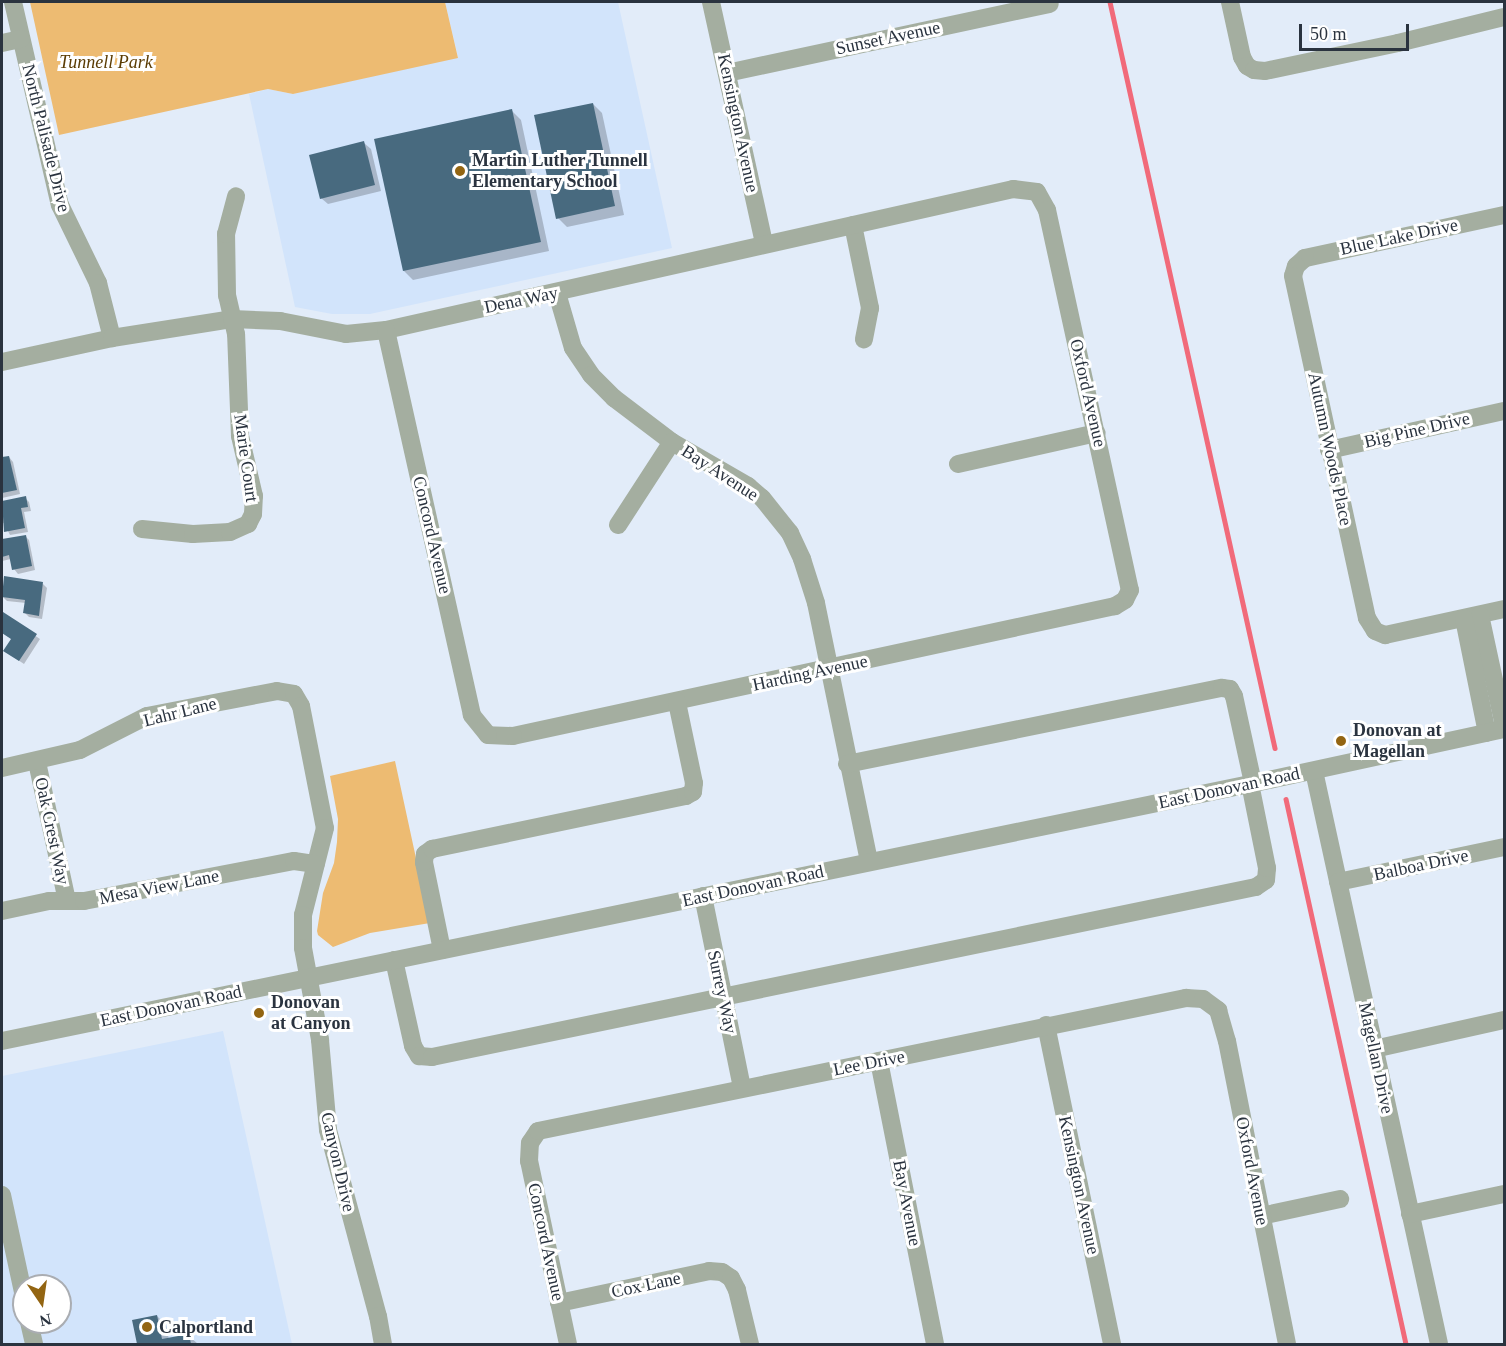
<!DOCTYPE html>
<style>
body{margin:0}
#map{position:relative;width:1506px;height:1346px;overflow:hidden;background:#e2ecf9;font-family:Georgia,serif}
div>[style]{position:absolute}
.built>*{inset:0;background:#d2e4fb}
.green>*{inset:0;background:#edbb72}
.shadow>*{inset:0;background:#0003}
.stream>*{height:4.5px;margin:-2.25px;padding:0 2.25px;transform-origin:2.25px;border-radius:2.25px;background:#f16a7a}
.building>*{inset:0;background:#486a7f}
.minor>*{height:18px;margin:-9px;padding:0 9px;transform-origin:9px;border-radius:9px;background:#a4aea0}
.dots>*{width:16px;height:16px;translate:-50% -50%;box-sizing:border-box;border:3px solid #fff;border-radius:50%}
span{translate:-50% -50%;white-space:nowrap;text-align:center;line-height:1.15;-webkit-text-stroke:6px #fff;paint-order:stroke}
.street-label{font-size:18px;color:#2a333f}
.park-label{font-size:18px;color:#5b3c04;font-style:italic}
.poi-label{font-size:18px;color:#2a333f;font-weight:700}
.left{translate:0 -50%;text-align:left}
.frame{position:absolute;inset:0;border:3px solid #2a333f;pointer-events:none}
.north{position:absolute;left:12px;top:1274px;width:60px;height:60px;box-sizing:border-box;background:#fff;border:2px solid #aaadb2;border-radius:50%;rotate:167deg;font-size:16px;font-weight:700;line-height:24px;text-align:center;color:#2a333f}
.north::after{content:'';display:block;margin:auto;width:21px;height:27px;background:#936512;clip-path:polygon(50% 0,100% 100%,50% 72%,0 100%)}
.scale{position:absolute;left:1299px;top:24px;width:110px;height:27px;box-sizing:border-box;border:3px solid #2a333f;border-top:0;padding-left:8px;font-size:18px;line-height:21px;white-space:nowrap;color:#2a333f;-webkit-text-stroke:4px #fff;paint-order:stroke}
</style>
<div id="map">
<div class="built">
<div style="clip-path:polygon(445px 2px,618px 2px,672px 248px,370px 314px,332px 314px,295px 307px,249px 94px,268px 89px,293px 94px,458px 57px)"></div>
<div style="clip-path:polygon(evenodd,223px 1031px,292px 1344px,2px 1344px,2px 1076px,223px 1031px,24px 1286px,60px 1286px,60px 1322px,24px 1322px,24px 1286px)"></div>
</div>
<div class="green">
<div style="clip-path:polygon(30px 2px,445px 2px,458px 58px,293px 94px,268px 89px,59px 135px)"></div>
<div style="clip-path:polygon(395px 761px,430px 923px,370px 933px,333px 947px,318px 935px,317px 931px,323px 893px,334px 863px,337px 842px,338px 819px,330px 776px)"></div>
</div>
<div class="shadow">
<div style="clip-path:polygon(593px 104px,602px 113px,624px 215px,567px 227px,558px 218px)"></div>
<div style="clip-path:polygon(512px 111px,521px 120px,549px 251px,413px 280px,404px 271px,376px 140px)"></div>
<div style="clip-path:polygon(364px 143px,371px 149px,381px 191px,328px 204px,321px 198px)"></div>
<div style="clip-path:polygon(9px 457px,13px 462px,20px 494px,2px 498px,2px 459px)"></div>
<div style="clip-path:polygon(25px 498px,29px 502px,31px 511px,24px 512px,28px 532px,10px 535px,4px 523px,2px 523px,2px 502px)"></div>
<div style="clip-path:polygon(25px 536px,29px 540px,35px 570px,18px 574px,14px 569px,11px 559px,2px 561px,2px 541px)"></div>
<div style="clip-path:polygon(43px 584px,47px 588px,42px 619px,29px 617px,25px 613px,26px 603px,7px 601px,2px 596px)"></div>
<div style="clip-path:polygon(3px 614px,40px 639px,24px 664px,9px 654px,12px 639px,2px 633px)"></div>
<div style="clip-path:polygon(157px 1316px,166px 1325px,169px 1340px,189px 1336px,198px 1344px,139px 1344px,134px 1321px)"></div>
</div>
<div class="stream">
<div style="left:1110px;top:2px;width:764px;rotate:77.53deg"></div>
<div style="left:1286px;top:799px;width:558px;rotate:77.58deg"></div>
</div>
<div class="building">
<div style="clip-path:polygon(593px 103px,615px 206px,556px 219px,534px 115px)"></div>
<div style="clip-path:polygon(512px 109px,541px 242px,403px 271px,374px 139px)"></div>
<div style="clip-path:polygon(364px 141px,375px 185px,320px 199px,309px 155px)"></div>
<div style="clip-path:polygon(9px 456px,17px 490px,2px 493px,2px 457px)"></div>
<div style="clip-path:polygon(26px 496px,28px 507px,21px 508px,25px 528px,4px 532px,2px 501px)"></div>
<div style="clip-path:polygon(26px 535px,32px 566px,12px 570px,9px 555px,2px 557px,2px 539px)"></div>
<div style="clip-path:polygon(4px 576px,43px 582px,39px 616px,23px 613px,25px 600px,2px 597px)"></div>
<div style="clip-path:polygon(3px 612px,37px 634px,19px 661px,3px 651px,11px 639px,2px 633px)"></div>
<div style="clip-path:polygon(157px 1315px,162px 1339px,189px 1334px,191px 1344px,137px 1344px,132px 1320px)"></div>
</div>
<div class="minor">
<div style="left:13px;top:2px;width:208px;rotate:77deg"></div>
<div style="left:60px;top:205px;width:87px;rotate:64deg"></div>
<div style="left:98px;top:283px;width:57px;rotate:75.7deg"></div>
<div style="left:711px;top:2px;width:248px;rotate:77.6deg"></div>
<div style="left:1230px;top:2px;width:56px;rotate:77.7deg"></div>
<div style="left:1242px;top:57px;width:10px;rotate:61deg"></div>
<div style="left:1247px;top:66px;width:8px;rotate:30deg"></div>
<div style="left:1254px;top:70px;width:11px;rotate:5deg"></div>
<div style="left:1265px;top:71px;width:136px;rotate:-11.9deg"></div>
<div style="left:1398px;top:43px;width:109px;rotate:-13.8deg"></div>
<div style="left:2px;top:43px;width:19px;rotate:-12deg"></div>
<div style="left:727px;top:73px;width:330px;rotate:-12.1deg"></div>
<div style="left:1504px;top:215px;width:204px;rotate:167.8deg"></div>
<div style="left:1305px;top:258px;width:12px;rotate:138deg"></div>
<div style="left:1296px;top:266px;width:10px;rotate:107deg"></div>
<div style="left:1293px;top:276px;width:350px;rotate:77.8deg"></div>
<div style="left:1367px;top:618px;width:15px;rotate:58deg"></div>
<div style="left:1375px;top:631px;width:11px;rotate:22deg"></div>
<div style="left:1385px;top:635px;width:122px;rotate:-12.3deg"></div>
<div style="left:853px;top:225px;width:85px;rotate:78.4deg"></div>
<div style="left:870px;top:308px;width:32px;rotate:101deg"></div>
<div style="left:557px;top:293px;width:57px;rotate:73.8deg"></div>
<div style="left:573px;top:348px;width:32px;rotate:56deg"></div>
<div style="left:591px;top:375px;width:33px;rotate:45deg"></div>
<div style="left:614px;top:398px;width:73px;rotate:37.2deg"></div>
<div style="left:672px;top:442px;width:88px;rotate:30.1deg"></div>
<div style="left:748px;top:486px;width:18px;rotate:41deg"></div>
<div style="left:762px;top:498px;width:45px;rotate:51.3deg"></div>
<div style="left:790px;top:533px;width:29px;rotate:65deg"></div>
<div style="left:802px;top:559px;width:46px;rotate:72.3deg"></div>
<div style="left:816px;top:603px;width:264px;rotate:78.4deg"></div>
<div style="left:2px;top:362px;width:113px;rotate:-12.3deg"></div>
<div style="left:112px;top:338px;width:121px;rotate:-9deg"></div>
<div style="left:232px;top:319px;width:48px;rotate:2.4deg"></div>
<div style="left:280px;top:321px;width:67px;rotate:11.1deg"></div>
<div style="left:346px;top:334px;width:40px;rotate:-5.7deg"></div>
<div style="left:386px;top:330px;width:643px;rotate:-12.67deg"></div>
<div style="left:1013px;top:189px;width:24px;rotate:7deg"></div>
<div style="left:1037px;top:192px;width:21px;rotate:61deg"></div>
<div style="left:1047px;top:210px;width:389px;rotate:77.7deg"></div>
<div style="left:1130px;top:590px;width:11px;rotate:117deg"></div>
<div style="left:1125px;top:600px;width:12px;rotate:149deg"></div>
<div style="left:1115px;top:606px;width:616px;rotate:167.81deg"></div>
<div style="left:513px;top:736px;width:25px;rotate:-178deg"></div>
<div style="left:488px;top:735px;width:26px;rotate:-129deg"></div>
<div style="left:472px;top:715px;width:394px;rotate:-102.6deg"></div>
<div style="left:1329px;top:450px;width:179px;rotate:-12.6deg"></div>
<div style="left:958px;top:464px;width:142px;rotate:-12.6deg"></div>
<div style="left:618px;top:525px;width:99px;rotate:-57deg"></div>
<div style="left:142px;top:529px;width:51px;rotate:5.6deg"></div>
<div style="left:193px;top:534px;width:37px;rotate:-3deg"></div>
<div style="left:230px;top:532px;width:20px;rotate:-24deg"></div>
<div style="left:248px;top:524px;width:11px;rotate:-63deg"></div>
<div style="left:253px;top:514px;width:18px;rotate:-87deg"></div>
<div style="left:254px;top:496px;width:62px;rotate:-103.1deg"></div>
<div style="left:240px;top:436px;width:102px;rotate:-92.2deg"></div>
<div style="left:236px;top:334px;width:40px;rotate:-103deg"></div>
<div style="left:227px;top:295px;width:61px;rotate:-90.9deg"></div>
<div style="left:226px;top:234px;width:39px;rotate:-75deg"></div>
<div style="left:1480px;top:615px;width:114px;rotate:77.8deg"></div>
<div style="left:1464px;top:619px;width:116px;rotate:78.6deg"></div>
<div style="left:37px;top:762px;width:142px;rotate:77.8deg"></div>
<div style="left:847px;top:764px;width:383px;rotate:-11.5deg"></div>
<div style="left:1222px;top:688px;width:8px;rotate:7deg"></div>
<div style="left:1230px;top:689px;width:8px;rotate:60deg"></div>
<div style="left:1234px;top:696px;width:89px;rotate:77.7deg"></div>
<div style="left:2px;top:768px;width:80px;rotate:-13deg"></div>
<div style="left:80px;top:750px;width:75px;rotate:-26.9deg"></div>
<div style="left:147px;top:716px;width:132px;rotate:-10.9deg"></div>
<div style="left:277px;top:691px;width:17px;rotate:10deg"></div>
<div style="left:294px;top:694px;width:14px;rotate:60deg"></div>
<div style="left:301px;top:706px;width:124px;rotate:78.9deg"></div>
<div style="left:325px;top:828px;width:90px;rotate:104.2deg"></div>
<div style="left:303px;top:915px;width:33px;rotate:90deg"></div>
<div style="left:303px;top:948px;width:94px;rotate:79.5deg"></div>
<div style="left:320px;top:1040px;width:90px;rotate:84.9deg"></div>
<div style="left:328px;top:1130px;width:193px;rotate:75deg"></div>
<div style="left:378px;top:1316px;width:28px;rotate:80deg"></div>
<div style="left:1314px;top:771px;width:586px;rotate:77.69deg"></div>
<div style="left:1338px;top:882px;width:170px;rotate:-11.9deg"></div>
<div style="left:703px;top:896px;width:195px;rotate:78.5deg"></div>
<div style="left:2px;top:911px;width:48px;rotate:-12deg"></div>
<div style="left:49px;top:901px;width:35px"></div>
<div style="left:84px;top:901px;width:214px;rotate:-10.8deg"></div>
<div style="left:294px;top:861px;width:22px;rotate:8deg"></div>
<div style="left:442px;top:950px;width:90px;rotate:-101.6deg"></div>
<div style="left:424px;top:862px;width:8px;rotate:-83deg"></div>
<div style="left:425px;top:854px;width:9px;rotate:-36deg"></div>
<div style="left:432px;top:849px;width:259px;rotate:-11.8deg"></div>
<div style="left:686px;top:796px;width:8px;rotate:-30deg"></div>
<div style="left:693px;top:792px;width:9px;rotate:-84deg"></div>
<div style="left:694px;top:783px;width:83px;rotate:-101.9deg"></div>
<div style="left:394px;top:960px;width:88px;rotate:77.5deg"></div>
<div style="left:413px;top:1046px;width:12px;rotate:59deg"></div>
<div style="left:419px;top:1056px;width:13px;rotate:4deg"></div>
<div style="left:432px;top:1057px;width:841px;rotate:-11.66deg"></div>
<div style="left:1256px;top:887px;width:12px;rotate:-35deg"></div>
<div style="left:1266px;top:880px;width:12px;rotate:-85deg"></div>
<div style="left:1267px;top:868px;width:86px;rotate:-101.4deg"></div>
<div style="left:1046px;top:1025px;width:326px;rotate:78.3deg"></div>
<div style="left:2px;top:1041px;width:1274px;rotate:-11.64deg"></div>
<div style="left:1250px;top:784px;width:260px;rotate:-12.2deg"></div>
<div style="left:1374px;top:1049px;width:133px;rotate:-12.6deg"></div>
<div style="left:879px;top:1061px;width:288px;rotate:78.8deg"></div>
<div style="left:2px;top:1195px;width:104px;rotate:77.8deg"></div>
<div style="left:1410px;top:1214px;width:96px;rotate:-12deg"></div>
<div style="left:1261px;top:1216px;width:81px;rotate:-12.1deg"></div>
<div style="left:559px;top:1303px;width:153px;rotate:-12deg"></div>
<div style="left:709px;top:1271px;width:13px;rotate:4deg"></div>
<div style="left:722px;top:1272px;width:11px;rotate:34deg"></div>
<div style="left:731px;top:1278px;width:13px;rotate:63deg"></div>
<div style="left:737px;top:1290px;width:56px;rotate:76.5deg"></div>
<div style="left:29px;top:1322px;width:23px;rotate:77deg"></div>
<div style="left:568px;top:1344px;width:187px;rotate:-102deg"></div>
<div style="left:529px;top:1161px;width:18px;rotate:-87deg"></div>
<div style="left:530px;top:1143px;width:14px;rotate:-56deg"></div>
<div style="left:538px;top:1131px;width:662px;rotate:-11.6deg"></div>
<div style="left:1186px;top:998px;width:17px;rotate:3deg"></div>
<div style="left:1203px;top:999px;width:19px;rotate:36deg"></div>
<div style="left:1218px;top:1010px;width:32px;rotate:74deg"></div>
<div style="left:1227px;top:1041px;width:309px;rotate:78.8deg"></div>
</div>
<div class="dots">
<div style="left:460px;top:171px;background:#936512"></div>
<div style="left:1341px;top:741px;background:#936512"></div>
<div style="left:259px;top:1013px;background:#936512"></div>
<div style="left:147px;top:1327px;background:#936512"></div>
</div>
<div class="street-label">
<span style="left:888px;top:38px;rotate:-12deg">Sunset Avenue</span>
<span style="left:738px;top:123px;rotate:78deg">Kensington Avenue</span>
<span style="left:46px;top:138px;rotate:76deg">North Palisade Drive</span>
<span style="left:1399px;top:237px;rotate:-12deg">Blue Lake Drive</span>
<span style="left:521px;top:300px;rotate:-12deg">Dena Way</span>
<span style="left:1088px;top:393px;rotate:77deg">Oxford Avenue</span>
<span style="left:1417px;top:430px;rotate:-13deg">Big Pine Drive</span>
<span style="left:1330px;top:449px;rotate:78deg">Autumn Woods Place</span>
<span style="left:246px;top:458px;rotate:82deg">Marie Court</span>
<span style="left:720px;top:473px;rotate:33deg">Bay Avenue</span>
<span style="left:432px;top:535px;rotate:77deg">Concord Avenue</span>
<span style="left:810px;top:673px;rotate:-12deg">Harding Avenue</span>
<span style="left:180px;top:712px;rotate:-14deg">Lahr Lane</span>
<span style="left:1229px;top:788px;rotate:-12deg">East Donovan Road</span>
<span style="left:52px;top:831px;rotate:78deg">Oak Crest Way</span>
<span style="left:1421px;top:865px;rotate:-12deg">Balboa Drive</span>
<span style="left:753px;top:886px;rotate:-12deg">East Donovan Road</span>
<span style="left:159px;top:887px;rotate:-11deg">Mesa View Lane</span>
<span style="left:722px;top:992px;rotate:78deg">Surrey Way</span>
<span style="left:171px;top:1006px;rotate:-12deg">East Donovan Road</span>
<span style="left:1376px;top:1058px;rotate:78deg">Magellan Drive</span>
<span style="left:869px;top:1063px;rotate:-11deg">Lee Drive</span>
<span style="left:338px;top:1162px;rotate:77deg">Canyon Drive</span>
<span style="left:1252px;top:1171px;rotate:79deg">Oxford Avenue</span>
<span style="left:1079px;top:1185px;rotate:78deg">Kensington Avenue</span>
<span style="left:907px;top:1203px;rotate:79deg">Bay Avenue</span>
<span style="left:546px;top:1242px;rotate:78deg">Concord Avenue</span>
<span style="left:646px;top:1285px;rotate:-12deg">Cox Lane</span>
</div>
<div class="park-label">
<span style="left:106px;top:62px">Tunnell Park</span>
</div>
<div class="poi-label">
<span class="left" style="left:472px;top:171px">Martin Luther Tunnell<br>Elementary School</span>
<span class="left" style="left:1353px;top:741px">Donovan at<br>Magellan</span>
<span class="left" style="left:271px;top:1013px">Donovan<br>at Canyon</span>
<span class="left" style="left:159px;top:1327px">Calportland</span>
</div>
<div class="frame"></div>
<div class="north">N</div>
<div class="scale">50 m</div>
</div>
